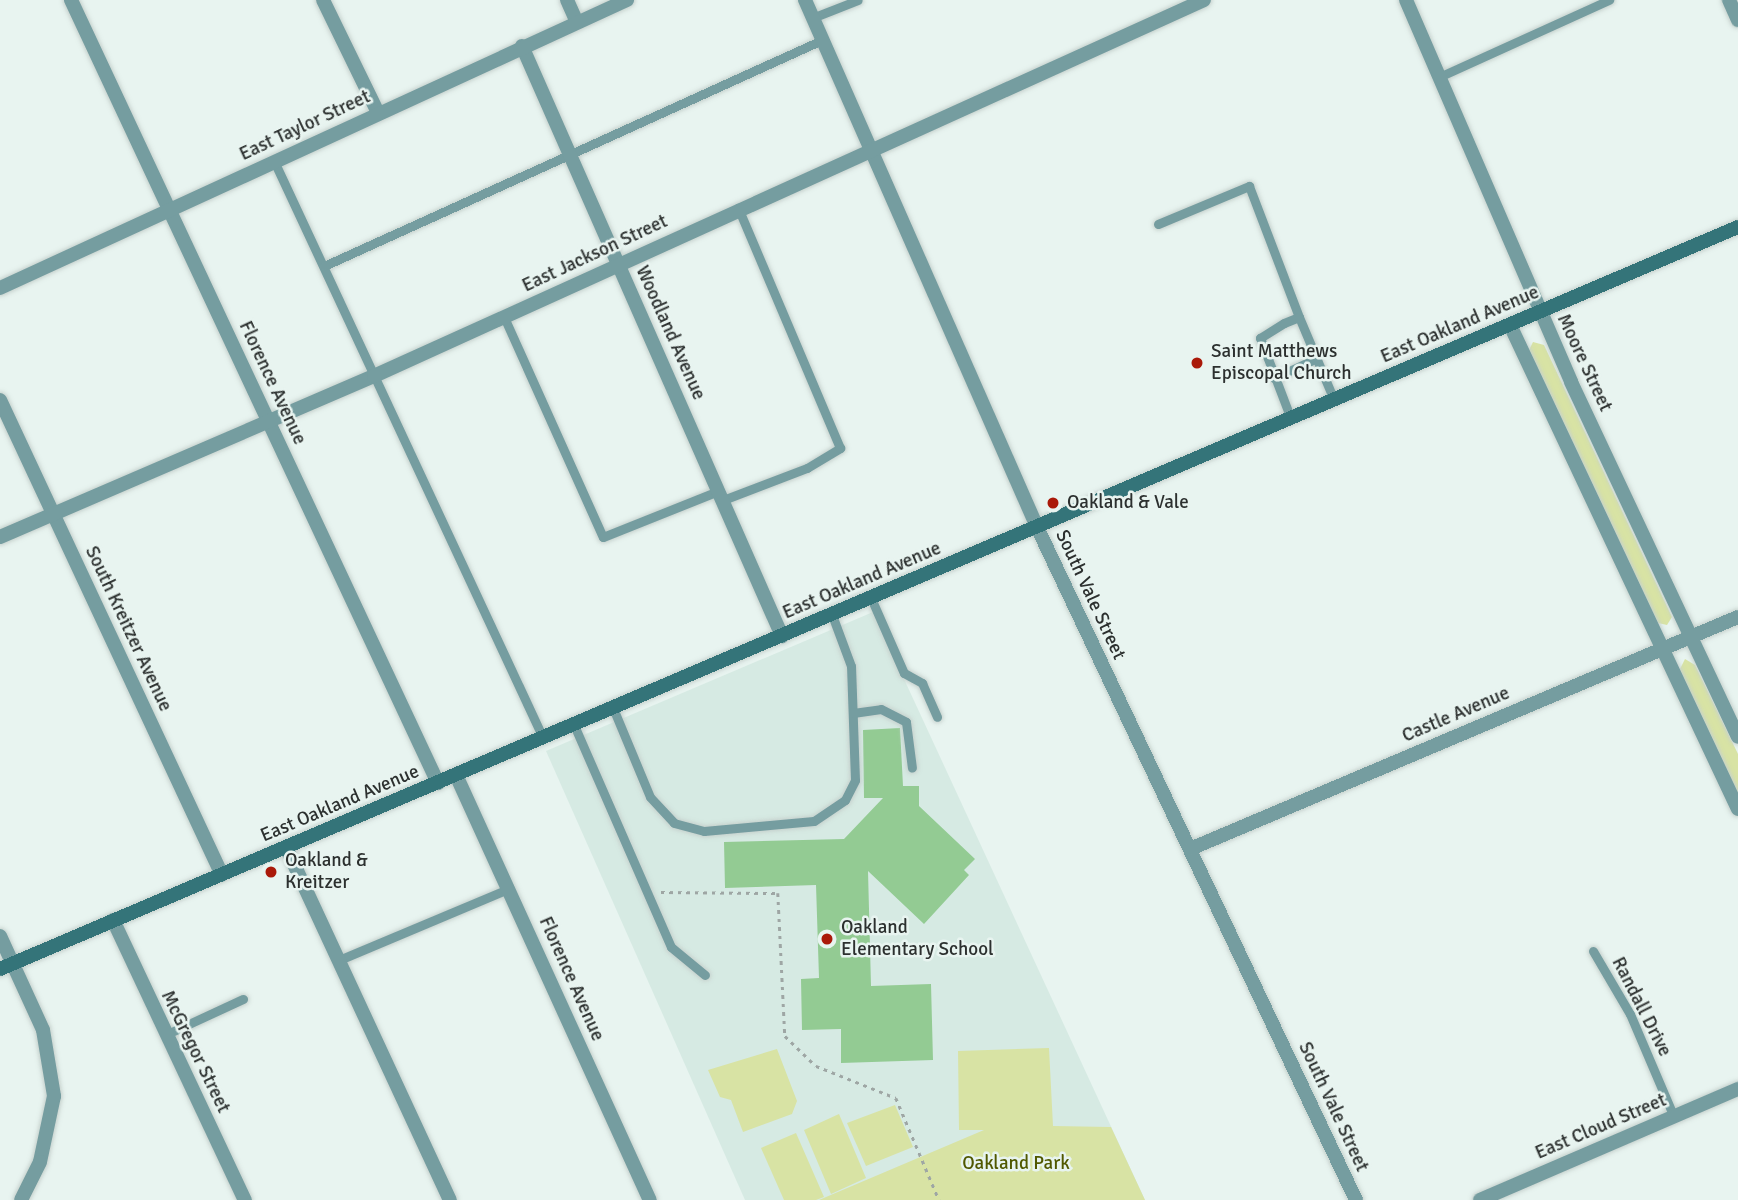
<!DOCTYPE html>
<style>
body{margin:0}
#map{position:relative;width:1738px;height:1200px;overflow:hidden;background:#e8f4f0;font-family:Signika,sans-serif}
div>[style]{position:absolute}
.built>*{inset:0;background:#d6eae3}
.green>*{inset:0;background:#d8e3a4}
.building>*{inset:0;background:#93cb93}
.path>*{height:2.5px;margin-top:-1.25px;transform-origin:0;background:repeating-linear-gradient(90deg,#9ea6a4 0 3.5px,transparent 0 8.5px)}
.roads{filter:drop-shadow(0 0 2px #c6d1cd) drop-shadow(0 0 2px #c6d1cd)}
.service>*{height:9px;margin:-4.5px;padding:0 4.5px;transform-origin:4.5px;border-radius:4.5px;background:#759da0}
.minor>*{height:14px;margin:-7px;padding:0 7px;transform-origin:7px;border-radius:7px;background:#759da0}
.secondary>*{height:14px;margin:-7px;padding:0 7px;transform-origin:7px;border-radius:7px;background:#347479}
.dots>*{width:19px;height:19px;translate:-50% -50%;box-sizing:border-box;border:4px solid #e8f4f0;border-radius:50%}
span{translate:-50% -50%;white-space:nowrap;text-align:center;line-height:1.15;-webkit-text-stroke:5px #e8f4f0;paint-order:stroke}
.street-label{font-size:19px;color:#2c302f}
.poi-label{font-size:19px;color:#2c302f}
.left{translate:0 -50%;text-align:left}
.park-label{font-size:19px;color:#505800}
</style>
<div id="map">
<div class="built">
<div style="clip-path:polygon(873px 612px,1145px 1200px,745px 1200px,546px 751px)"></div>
</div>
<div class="green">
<div style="clip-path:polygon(1533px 342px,1544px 345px,1672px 617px,1667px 625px,1658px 623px,1529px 350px)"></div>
<div style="clip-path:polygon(1685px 659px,1695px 665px,1738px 754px,1738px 796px,1679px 671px)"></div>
<div style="clip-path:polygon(1049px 1048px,1053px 1126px,1111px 1127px,1145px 1200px,819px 1200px,984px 1130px,959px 1130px,958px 1051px)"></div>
<div style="clip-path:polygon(777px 1049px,797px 1101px,792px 1114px,743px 1132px,731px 1100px,720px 1097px,708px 1070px)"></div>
<div style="clip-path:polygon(895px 1105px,913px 1147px,866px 1166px,847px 1123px)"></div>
<div style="clip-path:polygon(839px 1114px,866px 1178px,831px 1194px,804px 1130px)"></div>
<div style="clip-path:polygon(796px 1133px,824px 1197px,816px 1200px,784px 1200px,761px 1148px)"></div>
</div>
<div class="building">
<div style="clip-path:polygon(900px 728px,903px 786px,919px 786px,919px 806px,975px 859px,964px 870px,969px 875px,924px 924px,868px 871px,871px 986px,931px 984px,933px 1060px,841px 1063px,841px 1029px,802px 1030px,801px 979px,819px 978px,816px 885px,725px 888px,724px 842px,844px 839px,883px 798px,864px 798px,863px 730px)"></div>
</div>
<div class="path">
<div style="left:661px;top:892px;width:117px;rotate:0.5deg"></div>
<div style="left:778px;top:893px;width:143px;rotate:87.2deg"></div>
<div style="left:785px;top:1036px;width:43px;rotate:44.1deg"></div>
<div style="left:816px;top:1066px;width:86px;rotate:21.8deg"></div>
<div style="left:896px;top:1098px;width:111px;rotate:67.1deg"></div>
</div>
<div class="roads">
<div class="service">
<div style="left:812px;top:18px;width:49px;rotate:-21.4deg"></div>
<div style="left:1439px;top:77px;width:187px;rotate:-24.4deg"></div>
<div style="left:274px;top:161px;width:637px;rotate:65deg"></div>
<div style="left:1158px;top:224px;width:99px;rotate:-22.7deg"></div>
<div style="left:1249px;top:186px;width:140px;rotate:69.1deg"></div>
<div style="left:324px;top:266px;width:547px;rotate:-24.41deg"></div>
<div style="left:504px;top:317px;width:241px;rotate:65.8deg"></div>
<div style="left:603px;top:537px;width:124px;rotate:-21.8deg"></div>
<div style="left:1274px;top:378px;width:47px;rotate:-24.9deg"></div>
<div style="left:1291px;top:419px;width:87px;rotate:-110.9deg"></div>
<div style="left:1260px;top:338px;width:28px;rotate:-32deg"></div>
<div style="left:1284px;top:323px;width:16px;rotate:-22deg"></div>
<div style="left:1299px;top:317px;width:90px;rotate:67.1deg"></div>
<div style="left:723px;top:500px;width:90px;rotate:-20.9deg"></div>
<div style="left:807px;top:468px;width:39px;rotate:-31deg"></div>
<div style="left:840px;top:448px;width:261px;rotate:-113deg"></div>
<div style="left:871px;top:598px;width:82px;rotate:66.3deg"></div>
<div style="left:904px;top:673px;width:21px;rotate:29deg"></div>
<div style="left:922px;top:683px;width:37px;rotate:66deg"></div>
<div style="left:613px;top:708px;width:96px;rotate:67.4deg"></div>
<div style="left:650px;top:797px;width:35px;rotate:47deg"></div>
<div style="left:674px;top:823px;width:31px;rotate:15deg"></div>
<div style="left:704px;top:831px;width:110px;rotate:-5.2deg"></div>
<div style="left:814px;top:821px;width:37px;rotate:-34deg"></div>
<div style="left:845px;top:800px;width:22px;rotate:-63deg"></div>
<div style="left:855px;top:780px;width:114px;rotate:-92deg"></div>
<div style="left:851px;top:666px;width:54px;rotate:-110.4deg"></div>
<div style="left:853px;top:713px;width:28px;rotate:-8deg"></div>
<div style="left:881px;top:709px;width:28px;rotate:27deg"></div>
<div style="left:906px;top:722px;width:46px;rotate:82.6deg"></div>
<div style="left:574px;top:725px;width:242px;rotate:66.4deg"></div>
<div style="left:671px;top:947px;width:44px;rotate:39.5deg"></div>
<div style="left:1593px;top:951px;width:73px;rotate:59.6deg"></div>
<div style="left:1630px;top:1014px;width:112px;rotate:66.9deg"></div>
<div style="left:339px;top:960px;width:183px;rotate:-22.8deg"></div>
<div style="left:165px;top:1035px;width:86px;rotate:-24.8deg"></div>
</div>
<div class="minor">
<div style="left:71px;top:0;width:865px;rotate:64.89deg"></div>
<div style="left:323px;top:0;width:126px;rotate:64deg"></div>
<div style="left:567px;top:0;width:24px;rotate:66deg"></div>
<div style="left:805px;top:0;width:576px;rotate:66.24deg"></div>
<div style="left:1037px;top:527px;width:745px;rotate:64.64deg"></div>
<div style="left:1406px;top:0;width:416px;rotate:66.6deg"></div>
<div style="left:1571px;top:382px;width:392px;rotate:64.8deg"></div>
<div style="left:1729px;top:0;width:22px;rotate:66deg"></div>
<div style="left:522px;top:46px;width:645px;rotate:66.22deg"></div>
<div style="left:0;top:288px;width:690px;rotate:-24.67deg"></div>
<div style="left:1510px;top:325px;width:535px;rotate:64.78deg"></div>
<div style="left:0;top:400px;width:524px;rotate:64.95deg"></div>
<div style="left:0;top:537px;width:407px;rotate:-23.3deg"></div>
<div style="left:374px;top:376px;width:911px;rotate:-24.37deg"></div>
<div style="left:456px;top:775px;width:467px;rotate:65.5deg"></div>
<div style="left:286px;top:847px;width:389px;rotate:65.1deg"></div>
<div style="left:1190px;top:849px;width:595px;rotate:-22.95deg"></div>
<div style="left:113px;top:920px;width:310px;rotate:64.8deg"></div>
<div style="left:0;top:936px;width:103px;rotate:65.4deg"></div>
<div style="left:43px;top:1030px;width:67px;rotate:80.5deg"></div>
<div style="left:54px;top:1096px;width:67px;rotate:102deg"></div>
<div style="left:40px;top:1162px;width:42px;rotate:116.6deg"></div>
<div style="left:1480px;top:1200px;width:281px;rotate:-23.3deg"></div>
</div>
<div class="secondary">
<div style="left:0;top:969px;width:1890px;rotate:-23.12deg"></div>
</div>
</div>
<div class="dots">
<div style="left:1197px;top:363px;background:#aa1909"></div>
<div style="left:1053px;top:503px;background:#aa1909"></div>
<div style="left:271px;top:872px;background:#aa1909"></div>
<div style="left:827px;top:939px;background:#aa1909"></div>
</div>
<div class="street-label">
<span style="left:305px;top:126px;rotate:-25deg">East Taylor Street</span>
<span style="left:595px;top:254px;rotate:-25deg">East Jackson Street</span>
<span style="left:1460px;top:325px;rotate:-23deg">East Oakland Avenue</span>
<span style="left:670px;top:333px;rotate:66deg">Woodland Avenue</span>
<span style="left:1584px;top:363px;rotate:65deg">Moore Street</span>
<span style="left:272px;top:383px;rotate:65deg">Florence Avenue</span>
<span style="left:862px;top:581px;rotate:-23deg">East Oakland Avenue</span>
<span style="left:1090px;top:595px;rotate:65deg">South Vale Street</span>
<span style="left:128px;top:629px;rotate:65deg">South Kreitzer Avenue</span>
<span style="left:1456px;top:715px;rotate:-23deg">Castle Avenue</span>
<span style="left:340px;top:804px;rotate:-23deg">East Oakland Avenue</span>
<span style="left:571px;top:979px;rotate:66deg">Florence Avenue</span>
<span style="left:1641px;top:1007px;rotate:63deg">Randall Drive</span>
<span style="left:195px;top:1052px;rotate:64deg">McGregor Street</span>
<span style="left:1333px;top:1107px;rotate:65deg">South Vale Street</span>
<span style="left:1601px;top:1127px;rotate:-23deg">East Cloud Street</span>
</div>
<div class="poi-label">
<span class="left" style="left:1211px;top:363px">Saint Matthews<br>Episcopal Church</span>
<span class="left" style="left:1067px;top:503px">Oakland &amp; Vale</span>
<span class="left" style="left:285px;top:872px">Oakland &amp;<br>Kreitzer</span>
<span class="left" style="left:841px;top:939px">Oakland<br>Elementary School</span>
</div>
<div class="park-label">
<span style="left:1016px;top:1164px">Oakland Park</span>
</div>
</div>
